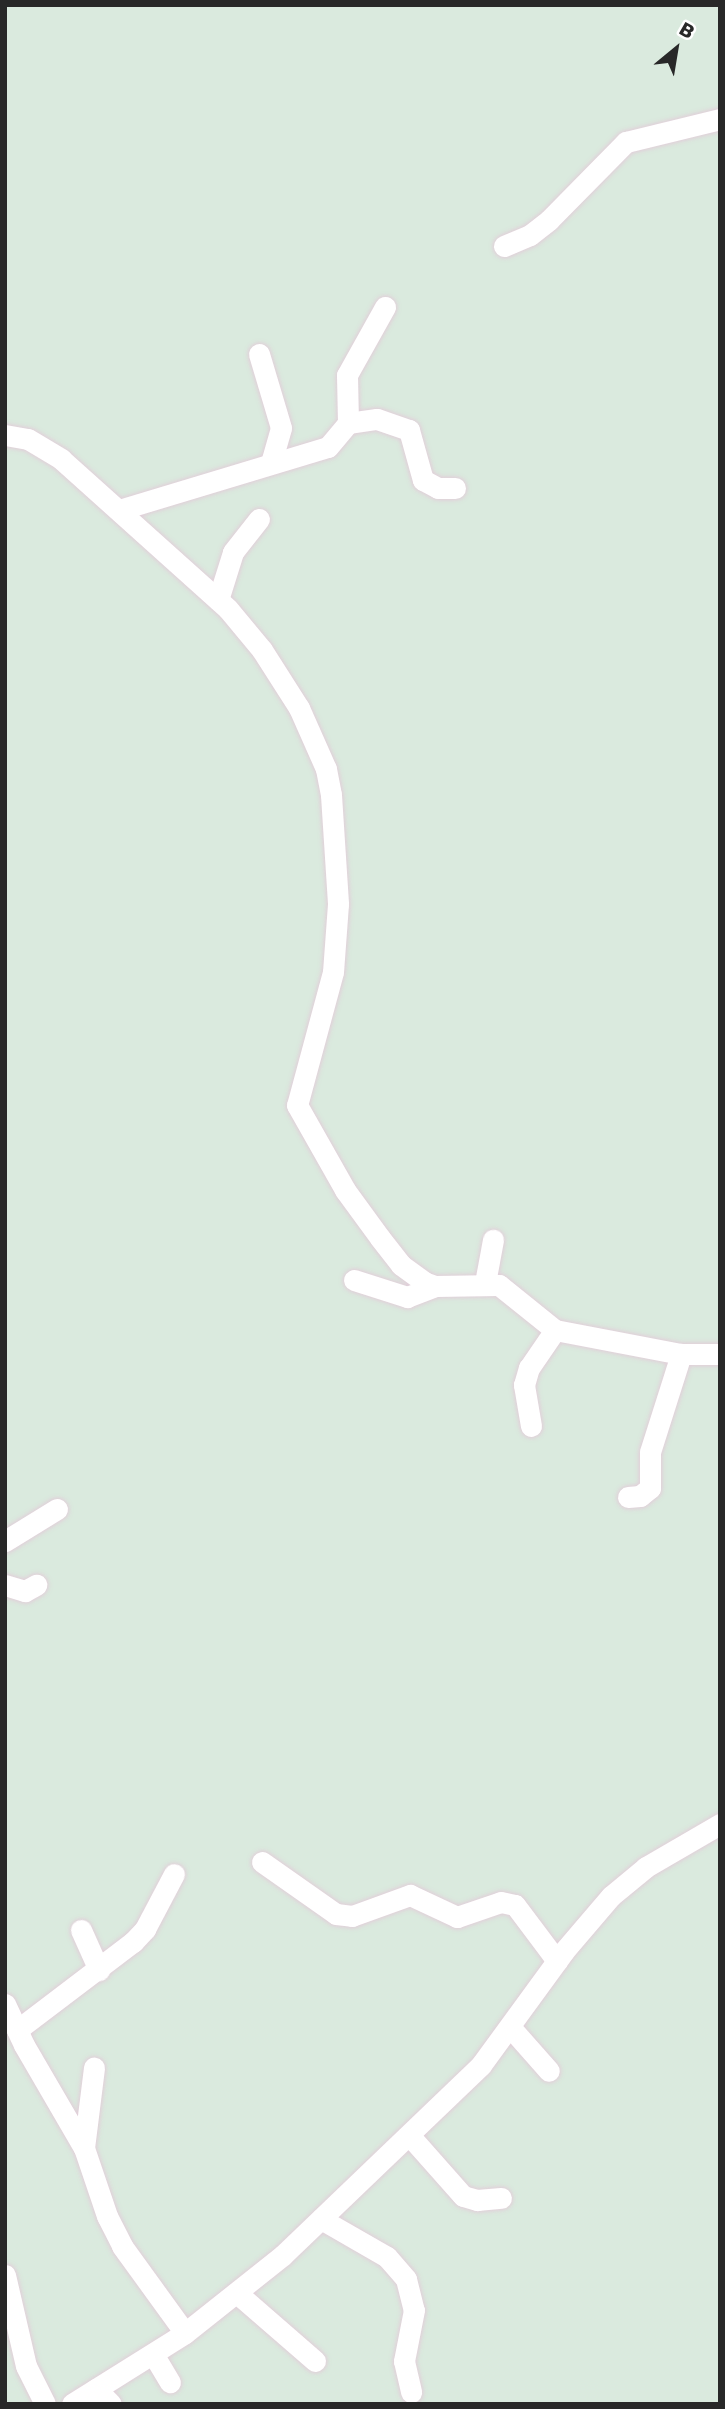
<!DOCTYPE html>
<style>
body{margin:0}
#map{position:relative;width:725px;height:2409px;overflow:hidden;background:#daeade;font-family:Rubik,sans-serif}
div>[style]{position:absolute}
.roads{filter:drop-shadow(0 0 2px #e1cfd9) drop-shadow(0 0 2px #e1cfd9)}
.minor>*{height:21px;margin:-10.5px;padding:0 10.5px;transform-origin:10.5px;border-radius:10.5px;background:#fff}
span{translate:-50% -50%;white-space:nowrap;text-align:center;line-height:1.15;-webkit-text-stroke:5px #fff;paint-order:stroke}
.frame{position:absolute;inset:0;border:7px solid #282828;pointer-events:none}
.north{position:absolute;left:641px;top:14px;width:70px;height:70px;-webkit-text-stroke:5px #fff;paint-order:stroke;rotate:30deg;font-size:19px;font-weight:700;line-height:28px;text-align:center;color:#282828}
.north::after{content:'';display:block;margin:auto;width:24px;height:32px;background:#282828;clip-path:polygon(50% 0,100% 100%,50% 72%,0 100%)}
</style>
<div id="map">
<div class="roads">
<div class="minor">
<div style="left:504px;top:246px;width:28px;rotate:-23deg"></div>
<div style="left:530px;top:235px;width:24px;rotate:-38deg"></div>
<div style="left:549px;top:220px;width:110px;rotate:-45.4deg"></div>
<div style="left:626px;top:142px;width:97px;rotate:-13.7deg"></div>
<div style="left:259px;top:354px;width:77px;rotate:73.4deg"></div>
<div style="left:281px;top:428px;width:36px;rotate:106deg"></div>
<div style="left:348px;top:423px;width:29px;rotate:-8deg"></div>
<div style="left:377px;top:419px;width:34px;rotate:19deg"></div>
<div style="left:409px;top:430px;width:52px;rotate:74.4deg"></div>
<div style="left:423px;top:480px;width:17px;rotate:28deg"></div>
<div style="left:438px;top:488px;width:17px"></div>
<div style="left:5px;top:435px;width:23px;rotate:10deg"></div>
<div style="left:28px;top:439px;width:39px;rotate:31deg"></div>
<div style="left:61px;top:459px;width:224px;rotate:41.9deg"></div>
<div style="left:228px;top:609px;width:53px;rotate:50.3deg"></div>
<div style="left:262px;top:650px;width:69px;rotate:57.5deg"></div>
<div style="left:299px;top:708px;width:67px;rotate:66.1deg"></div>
<div style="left:326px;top:769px;width:26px;rotate:79deg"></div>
<div style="left:331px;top:795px;width:109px;rotate:86.3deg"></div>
<div style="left:338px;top:904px;width:68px;rotate:94.2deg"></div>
<div style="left:333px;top:972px;width:138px;rotate:105.1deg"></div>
<div style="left:297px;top:1105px;width:98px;rotate:60.5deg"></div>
<div style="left:345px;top:1190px;width:59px;rotate:53.9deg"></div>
<div style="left:380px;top:1238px;width:34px;rotate:52deg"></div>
<div style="left:401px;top:1265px;width:29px;rotate:36deg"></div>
<div style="left:424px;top:1282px;width:12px;rotate:20deg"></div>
<div style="left:435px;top:1286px;width:64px;rotate:-0.9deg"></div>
<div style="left:499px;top:1285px;width:72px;rotate:38.8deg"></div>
<div style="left:555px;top:1330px;width:128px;rotate:10.8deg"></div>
<div style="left:681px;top:1354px;width:39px"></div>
<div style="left:119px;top:510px;width:218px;rotate:-16.8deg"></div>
<div style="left:328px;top:447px;width:31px;rotate:-50deg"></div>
<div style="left:348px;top:423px;width:48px;rotate:-91.2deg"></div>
<div style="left:347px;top:375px;width:78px;rotate:-60.8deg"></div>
<div style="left:218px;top:600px;width:50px;rotate:-72.6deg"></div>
<div style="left:233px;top:552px;width:42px;rotate:-51.8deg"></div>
<div style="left:354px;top:1280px;width:56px;rotate:17.8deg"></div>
<div style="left:407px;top:1297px;width:30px;rotate:-21deg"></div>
<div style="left:485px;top:1283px;width:44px;rotate:-79.5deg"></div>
<div style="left:531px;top:1426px;width:42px;rotate:-99.7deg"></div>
<div style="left:524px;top:1385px;width:18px;rotate:-74deg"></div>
<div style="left:529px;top:1368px;width:46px;rotate:-55.6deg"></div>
<div style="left:628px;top:1497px;width:12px;rotate:-5deg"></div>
<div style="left:640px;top:1496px;width:13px;rotate:-39deg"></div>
<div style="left:650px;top:1488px;width:36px;rotate:-90deg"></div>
<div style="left:650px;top:1452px;width:103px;rotate:-72.4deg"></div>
<div style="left:5px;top:1541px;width:61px;rotate:-31.6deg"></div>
<div style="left:5px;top:1585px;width:21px;rotate:17deg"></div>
<div style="left:25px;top:1591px;width:13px;rotate:-29deg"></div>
<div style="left:262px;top:1862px;width:90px;rotate:35.1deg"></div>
<div style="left:336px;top:1914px;width:16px;rotate:7deg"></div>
<div style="left:352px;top:1916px;width:62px;rotate:-19.9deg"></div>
<div style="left:410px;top:1895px;width:52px;rotate:25.1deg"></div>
<div style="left:457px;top:1917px;width:46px;rotate:-18.8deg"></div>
<div style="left:501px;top:1902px;width:14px;rotate:12deg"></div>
<div style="left:515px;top:1905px;width:70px;rotate:53.1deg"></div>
<div style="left:81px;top:1930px;width:44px;rotate:65.8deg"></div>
<div style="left:5px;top:2004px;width:45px;rotate:65.1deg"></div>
<div style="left:24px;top:2045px;width:119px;rotate:59.8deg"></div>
<div style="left:84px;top:2148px;width:72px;rotate:71.3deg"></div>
<div style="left:107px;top:2216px;width:34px;rotate:63deg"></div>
<div style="left:122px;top:2246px;width:107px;rotate:54.1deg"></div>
<div style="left:511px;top:2028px;width:57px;rotate:48.5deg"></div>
<div style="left:17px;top:2030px;width:146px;rotate:-37.2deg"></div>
<div style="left:133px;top:1942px;width:18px;rotate:-47deg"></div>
<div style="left:145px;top:1929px;width:62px;rotate:-62.2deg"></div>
<div style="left:409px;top:2135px;width:81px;rotate:48.5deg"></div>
<div style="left:463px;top:2196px;width:15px;rotate:16deg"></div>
<div style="left:477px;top:2200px;width:24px;rotate:-5deg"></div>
<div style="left:84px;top:2148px;width:81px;rotate:-82.9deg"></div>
<div style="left:321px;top:2219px;width:76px;rotate:29.9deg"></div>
<div style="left:387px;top:2257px;width:29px;rotate:49deg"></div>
<div style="left:406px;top:2279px;width:32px;rotate:76deg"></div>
<div style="left:414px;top:2310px;width:52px;rotate:101.1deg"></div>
<div style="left:404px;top:2361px;width:32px;rotate:77deg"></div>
<div style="left:5px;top:2275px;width:93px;rotate:77deg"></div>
<div style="left:26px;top:2366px;width:42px;rotate:63.4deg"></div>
<div style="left:238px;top:2294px;width:102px;rotate:41deg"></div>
<div style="left:153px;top:2354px;width:33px;rotate:59deg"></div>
<div style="left:96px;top:2389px;width:21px;rotate:45deg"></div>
<div style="left:72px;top:2404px;width:133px;rotate:-32.1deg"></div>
<div style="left:185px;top:2333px;width:125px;rotate:-38.5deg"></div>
<div style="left:283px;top:2255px;width:274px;rotate:-43.8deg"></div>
<div style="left:481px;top:2065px;width:141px;rotate:-53.9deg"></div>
<div style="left:564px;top:1951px;width:72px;rotate:-49.5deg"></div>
<div style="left:611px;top:1896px;width:45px;rotate:-39.6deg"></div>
<div style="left:646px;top:1867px;width:86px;rotate:-30.2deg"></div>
</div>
</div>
<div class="frame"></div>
<div class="north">B</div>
</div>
